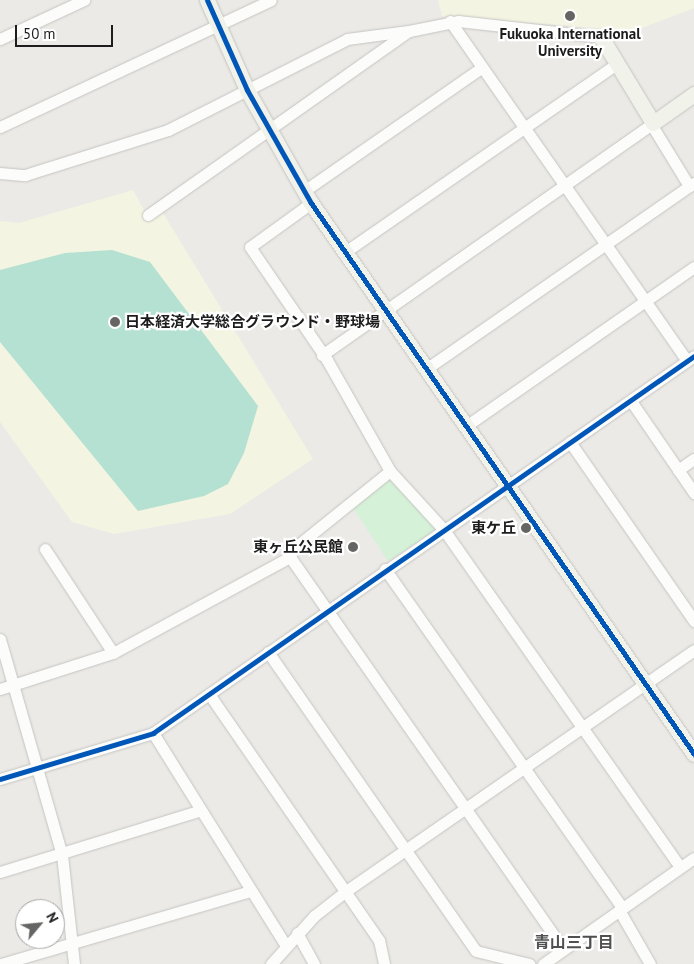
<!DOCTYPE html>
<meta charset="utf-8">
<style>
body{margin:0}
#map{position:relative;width:694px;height:964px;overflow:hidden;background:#eceae6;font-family:"PT Sans","Noto Sans JP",sans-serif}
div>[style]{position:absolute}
.education>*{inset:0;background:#f4f4e2}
.park>*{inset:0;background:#d5f1d7}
.pitch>*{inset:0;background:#b4e1d1}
.roads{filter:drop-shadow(0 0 1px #c4c4c2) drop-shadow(0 0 1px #c4c4c2)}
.street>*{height:11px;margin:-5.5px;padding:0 5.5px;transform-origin:5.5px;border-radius:5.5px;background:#fcfcfb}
.secondary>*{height:15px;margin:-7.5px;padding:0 7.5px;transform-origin:7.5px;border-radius:7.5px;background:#f1f2ea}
.cycleway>*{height:5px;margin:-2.5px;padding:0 2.5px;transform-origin:2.5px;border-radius:2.5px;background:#0057b8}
.dots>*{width:14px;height:14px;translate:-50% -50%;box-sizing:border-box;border:2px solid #fff;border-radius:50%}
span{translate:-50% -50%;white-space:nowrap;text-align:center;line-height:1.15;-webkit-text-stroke:4.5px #fff;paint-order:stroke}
.poi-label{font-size:15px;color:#1d1d1d;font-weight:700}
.left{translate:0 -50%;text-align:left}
.right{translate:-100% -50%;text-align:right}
.neighbourhood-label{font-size:16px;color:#505050;font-weight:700}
.north{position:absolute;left:15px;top:899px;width:50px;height:50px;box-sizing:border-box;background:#fff;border:1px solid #a5a5a5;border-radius:50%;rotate:62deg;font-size:14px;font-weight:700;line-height:20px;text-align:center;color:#1d1d1d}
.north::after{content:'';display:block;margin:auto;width:18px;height:22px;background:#656563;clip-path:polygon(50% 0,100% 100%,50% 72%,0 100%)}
.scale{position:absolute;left:15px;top:25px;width:98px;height:22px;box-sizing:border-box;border:2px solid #1d1d1d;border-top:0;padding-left:6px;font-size:15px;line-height:18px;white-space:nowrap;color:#1d1d1d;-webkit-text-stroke:4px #fff;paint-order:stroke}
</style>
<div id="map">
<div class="education">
<div style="clip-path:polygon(438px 0,694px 0,694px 8px,634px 31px,442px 16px)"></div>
<div style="clip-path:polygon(133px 190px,150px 221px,163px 213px,313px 459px,230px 514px,114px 534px,72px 522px,0 422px,0 221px,19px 223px)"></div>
</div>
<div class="park">
<div style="clip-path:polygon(391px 477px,434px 526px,434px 533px,388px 561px,353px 508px)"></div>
</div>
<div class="pitch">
<div style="clip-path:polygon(112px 250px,150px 262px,258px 406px,244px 453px,228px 484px,204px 496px,138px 511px,0 342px,0 270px,65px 253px)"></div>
</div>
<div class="roads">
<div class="street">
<div style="left:450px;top:21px;width:414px;rotate:55.1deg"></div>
<div style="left:0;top:39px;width:93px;rotate:-24.9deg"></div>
<div style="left:651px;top:124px;width:73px;rotate:58.5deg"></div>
<div style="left:0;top:127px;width:299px;rotate:-25.1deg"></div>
<div style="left:0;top:173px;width:25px;rotate:5deg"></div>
<div style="left:25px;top:175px;width:150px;rotate:-17.5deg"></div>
<div style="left:168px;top:130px;width:201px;rotate:-26.9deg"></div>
<div style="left:347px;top:39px;width:62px;rotate:-7.5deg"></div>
<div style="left:304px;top:191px;width:216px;rotate:-34.8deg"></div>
<div style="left:311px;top:203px;width:75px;rotate:144.2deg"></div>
<div style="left:250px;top:247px;width:137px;rotate:55.7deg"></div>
<div style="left:327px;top:360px;width:128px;rotate:60.4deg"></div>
<div style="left:390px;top:471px;width:80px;rotate:47.5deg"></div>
<div style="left:444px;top:530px;width:411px;rotate:55deg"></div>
<div style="left:148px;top:215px;width:319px;rotate:-35.2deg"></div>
<div style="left:409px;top:31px;width:50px;rotate:-11.5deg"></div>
<div style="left:458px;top:21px;width:144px;rotate:6.4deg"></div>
<div style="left:345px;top:252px;width:331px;rotate:-34.7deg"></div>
<div style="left:322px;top:355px;width:404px;rotate:-35deg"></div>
<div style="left:426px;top:369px;width:326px;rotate:-34.8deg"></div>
<div style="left:631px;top:401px;width:112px;rotate:55.6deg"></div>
<div style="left:466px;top:426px;width:278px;rotate:-34.9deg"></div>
<div style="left:570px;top:442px;width:218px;rotate:55.3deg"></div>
<div style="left:678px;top:470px;width:19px;rotate:-35deg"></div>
<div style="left:45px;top:549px;width:124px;rotate:56.8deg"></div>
<div style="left:290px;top:557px;width:478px;rotate:55.1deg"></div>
<div style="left:385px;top:569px;width:414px;rotate:55deg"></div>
<div style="left:0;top:639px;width:225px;rotate:74deg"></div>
<div style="left:62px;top:855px;width:110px;rotate:83.7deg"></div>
<div style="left:268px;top:652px;width:364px;rotate:55.2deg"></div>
<div style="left:476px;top:951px;width:55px;rotate:13.8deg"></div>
<div style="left:0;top:689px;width:119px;rotate:-17.7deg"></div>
<div style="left:113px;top:653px;width:201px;rotate:-28.5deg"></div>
<div style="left:290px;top:557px;width:9px;rotate:-69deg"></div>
<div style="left:293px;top:549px;width:124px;rotate:-38.8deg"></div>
<div style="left:209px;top:694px;width:299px;rotate:55.4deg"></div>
<div style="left:379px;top:940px;width:25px;rotate:78deg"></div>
<div style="left:153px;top:733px;width:251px;rotate:58deg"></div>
<div style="left:0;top:779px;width:160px;rotate:-16.7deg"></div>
<div style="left:153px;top:733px;width:659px;rotate:-34.87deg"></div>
<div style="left:0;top:872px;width:210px;rotate:-17.1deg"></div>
<div style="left:619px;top:910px;width:62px;rotate:60.1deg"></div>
<div style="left:297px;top:933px;width:35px;rotate:61deg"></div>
<div style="left:1px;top:964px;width:259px;rotate:-16.3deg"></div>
<div style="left:271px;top:964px;width:64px;rotate:-48.1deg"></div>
<div style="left:314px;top:916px;width:41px;rotate:-38deg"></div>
<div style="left:346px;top:891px;width:423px;rotate:-34.7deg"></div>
<div style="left:543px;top:964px;width:184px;rotate:-35.1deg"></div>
</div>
<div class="secondary">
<div style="left:207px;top:0;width:98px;rotate:66deg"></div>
<div style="left:247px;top:90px;width:130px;rotate:60.5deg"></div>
<div style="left:311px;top:203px;width:671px;rotate:55.2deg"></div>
<div style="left:601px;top:37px;width:100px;rotate:58.8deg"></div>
<div style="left:653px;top:123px;width:50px;rotate:-35.3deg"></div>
</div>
</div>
<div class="cycleway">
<div style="left:207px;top:0;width:98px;rotate:66deg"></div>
<div style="left:247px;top:90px;width:130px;rotate:60.5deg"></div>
<div style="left:311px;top:203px;width:671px;rotate:55.2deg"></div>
<div style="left:0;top:779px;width:160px;rotate:-16.7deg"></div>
<div style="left:153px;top:733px;width:659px;rotate:-34.87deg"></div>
</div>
<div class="dots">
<div style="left:570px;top:16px;background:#656563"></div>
<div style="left:115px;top:322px;background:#656563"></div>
<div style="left:526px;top:528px;background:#656563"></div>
<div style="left:353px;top:547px;background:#656563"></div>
</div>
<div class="poi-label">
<span style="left:570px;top:42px">Fukuoka International<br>University</span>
<span class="left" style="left:125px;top:322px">日本経済大学総合グラウンド・野球場</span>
<span class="right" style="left:516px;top:528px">東ケ丘</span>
<span class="right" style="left:343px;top:547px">東ヶ丘公民館</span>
</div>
<div class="neighbourhood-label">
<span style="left:574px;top:942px">青山三丁目</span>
</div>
<div class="north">N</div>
<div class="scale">50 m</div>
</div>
